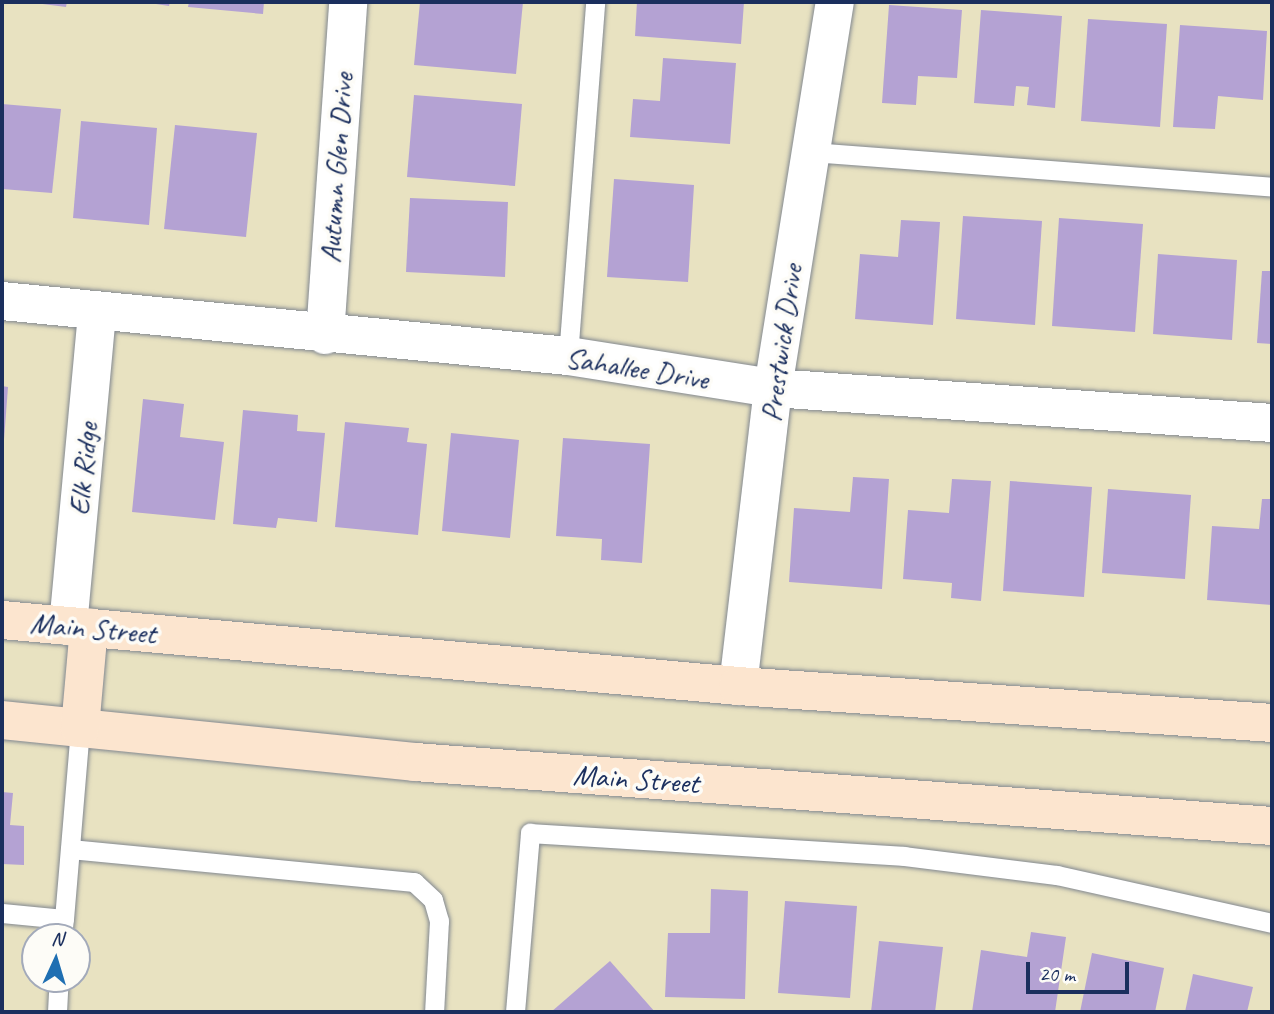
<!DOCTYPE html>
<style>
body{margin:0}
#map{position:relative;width:1274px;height:1014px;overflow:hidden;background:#e8e2c1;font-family:Caveat,sans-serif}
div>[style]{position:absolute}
.building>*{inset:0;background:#b4a2d3}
.roads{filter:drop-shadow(0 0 2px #828890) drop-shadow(0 0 2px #828890)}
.service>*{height:19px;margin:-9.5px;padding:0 9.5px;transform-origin:9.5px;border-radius:9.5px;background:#fff}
.minor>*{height:38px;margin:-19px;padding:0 19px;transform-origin:19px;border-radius:19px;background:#fff}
.secondary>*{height:38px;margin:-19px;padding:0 19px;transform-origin:19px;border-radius:19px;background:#fce5cf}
span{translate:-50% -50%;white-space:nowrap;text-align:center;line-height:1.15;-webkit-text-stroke:7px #fdfcf7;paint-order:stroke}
.street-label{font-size:30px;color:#1b2f5e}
.frame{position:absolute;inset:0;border:4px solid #1b2f5e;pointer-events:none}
.north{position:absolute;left:21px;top:923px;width:70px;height:70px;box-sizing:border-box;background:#fdfcf7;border:2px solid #a3aaba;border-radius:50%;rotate:4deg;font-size:19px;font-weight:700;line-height:28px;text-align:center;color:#1b2f5e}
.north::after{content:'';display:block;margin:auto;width:24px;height:32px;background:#1f6fb2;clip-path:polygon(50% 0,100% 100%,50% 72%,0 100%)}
.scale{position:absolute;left:1026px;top:962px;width:103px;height:32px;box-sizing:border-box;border:4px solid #1b2f5e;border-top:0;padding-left:9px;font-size:21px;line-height:24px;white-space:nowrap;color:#1b2f5e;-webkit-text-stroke:5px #fdfcf7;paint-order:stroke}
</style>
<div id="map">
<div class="building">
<div style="clip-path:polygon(27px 2px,67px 2px,66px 7px)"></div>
<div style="clip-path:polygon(143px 2px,170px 2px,169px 6px)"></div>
<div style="clip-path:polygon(189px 2px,264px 2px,263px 14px,188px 7px)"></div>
<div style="clip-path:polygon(420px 2px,523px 2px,516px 74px,414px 65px)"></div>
<div style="clip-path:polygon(637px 2px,744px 2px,741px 44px,635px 36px)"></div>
<div style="clip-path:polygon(889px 5px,962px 10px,957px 78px,918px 76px,916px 105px,882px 103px)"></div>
<div style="clip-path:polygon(981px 10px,1062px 16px,1055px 108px,1027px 105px,1029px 87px,1016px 86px,1014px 106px,974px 103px)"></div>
<div style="clip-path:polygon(1088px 19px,1167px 24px,1160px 127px,1081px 121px)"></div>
<div style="clip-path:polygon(1180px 25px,1267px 31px,1263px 100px,1218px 96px,1215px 129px,1173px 127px)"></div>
<div style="clip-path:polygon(663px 58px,736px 63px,730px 144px,630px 137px,633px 99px,660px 101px)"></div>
<div style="clip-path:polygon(414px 95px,522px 104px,515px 186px,407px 177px)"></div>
<div style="clip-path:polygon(2px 104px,61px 109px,52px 193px,2px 189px)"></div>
<div style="clip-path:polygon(81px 121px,157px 128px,149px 225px,73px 218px)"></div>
<div style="clip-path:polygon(175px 125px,257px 133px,246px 237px,164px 229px)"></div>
<div style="clip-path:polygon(614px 179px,694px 185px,688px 282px,607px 277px)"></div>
<div style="clip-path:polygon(410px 198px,508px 202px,505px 277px,406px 272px)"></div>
<div style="clip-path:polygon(963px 216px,1042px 221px,1035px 325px,956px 319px)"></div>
<div style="clip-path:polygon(1059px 218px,1143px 224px,1135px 332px,1052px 326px)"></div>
<div style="clip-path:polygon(901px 220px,940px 222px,933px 325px,855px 319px,860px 254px,898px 257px)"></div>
<div style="clip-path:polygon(1158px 254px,1237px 260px,1232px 340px,1153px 334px)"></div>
<div style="clip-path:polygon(1262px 271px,1272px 271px,1272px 344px,1257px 343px)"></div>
<div style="clip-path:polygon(2px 386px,8px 387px,4px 440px,2px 440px)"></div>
<div style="clip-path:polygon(143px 399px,184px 404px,180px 437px,224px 442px,215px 520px,132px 512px)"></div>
<div style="clip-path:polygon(243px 410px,298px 415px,297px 431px,325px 433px,317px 522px,278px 518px,276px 528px,233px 524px)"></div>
<div style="clip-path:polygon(345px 422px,409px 428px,407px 442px,427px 444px,418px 535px,335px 527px)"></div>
<div style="clip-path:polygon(451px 433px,519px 440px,510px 538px,442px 531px)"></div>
<div style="clip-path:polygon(563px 438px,650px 444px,642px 563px,601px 560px,602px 539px,556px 536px)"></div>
<div style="clip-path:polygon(853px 477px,889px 479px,882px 589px,789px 582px,794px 508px,850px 512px)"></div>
<div style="clip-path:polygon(952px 479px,991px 481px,981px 601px,951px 598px,952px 583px,903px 579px,908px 510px,949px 513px)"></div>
<div style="clip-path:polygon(1010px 481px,1092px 487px,1084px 597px,1003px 591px)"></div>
<div style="clip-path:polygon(1108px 489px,1191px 495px,1185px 579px,1102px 573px)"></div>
<div style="clip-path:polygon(1262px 499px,1272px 499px,1272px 605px,1207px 600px,1212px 526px,1259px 529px)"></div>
<div style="clip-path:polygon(2px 792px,13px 793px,10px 825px,24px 826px,24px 865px,2px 864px)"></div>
<div style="clip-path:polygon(711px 889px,748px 891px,745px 999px,665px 997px,668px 933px,710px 933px)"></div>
<div style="clip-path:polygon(785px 901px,857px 906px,850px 998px,778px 993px)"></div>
<div style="clip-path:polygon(1031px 932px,1066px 937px,1055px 1012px,972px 1012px,981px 950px,1027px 957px)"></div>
<div style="clip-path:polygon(879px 941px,943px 947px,935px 1012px,871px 1012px)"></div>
<div style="clip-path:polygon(1092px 953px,1164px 968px,1155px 1012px,1080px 1012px)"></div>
<div style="clip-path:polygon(610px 961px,655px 1012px,551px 1012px)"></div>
<div style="clip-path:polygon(1193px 974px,1253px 987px,1247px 1012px,1185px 1012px)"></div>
</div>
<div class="roads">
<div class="service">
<div style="left:811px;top:152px;width:462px;rotate:4.3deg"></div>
<div style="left:568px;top:356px;width:355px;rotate:-85.6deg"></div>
<div style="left:70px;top:849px;width:346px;rotate:5.5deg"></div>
<div style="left:414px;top:882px;width:26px;rotate:43deg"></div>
<div style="left:433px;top:900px;width:22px;rotate:74deg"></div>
<div style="left:439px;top:921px;width:91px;rotate:93.1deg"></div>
<div style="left:2px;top:913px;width:62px;rotate:5.5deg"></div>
<div style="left:64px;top:919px;width:192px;rotate:-85.2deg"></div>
<div style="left:62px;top:937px;width:18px;rotate:-84deg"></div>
<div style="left:57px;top:1012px;width:33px;rotate:-87deg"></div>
<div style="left:515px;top:1012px;width:180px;rotate:-85.2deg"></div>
<div style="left:530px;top:833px;width:375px;rotate:3.5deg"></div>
<div style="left:904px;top:856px;width:154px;rotate:7.1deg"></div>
<div style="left:1057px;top:875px;width:220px;rotate:12.6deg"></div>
</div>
<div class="minor">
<div style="left:2px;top:301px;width:569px;rotate:5.55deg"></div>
<div style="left:568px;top:356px;width:207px;rotate:8.9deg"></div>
<div style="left:773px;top:388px;width:500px;rotate:4.01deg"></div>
<div style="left:325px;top:335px;width:334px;rotate:-86deg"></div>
<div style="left:68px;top:626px;width:315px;rotate:-84.7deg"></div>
<div style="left:738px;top:686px;width:300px;rotate:-83.3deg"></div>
<div style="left:773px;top:388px;width:391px;rotate:-80.9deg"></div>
</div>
<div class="secondary">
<div style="left:2px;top:620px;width:739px;rotate:5.12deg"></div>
<div style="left:738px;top:686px;width:535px;rotate:3.96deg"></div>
<div style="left:2px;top:720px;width:415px;rotate:5.8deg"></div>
<div style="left:415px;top:762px;width:859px;rotate:4.27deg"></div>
<div style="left:80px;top:728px;width:101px;rotate:-84.9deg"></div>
</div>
</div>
<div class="street-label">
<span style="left:336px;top:168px;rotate:-86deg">Autumn Glen Drive</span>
<span style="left:781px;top:343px;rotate:-82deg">Prestwick Drive</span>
<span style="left:637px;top:368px;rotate:9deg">Sahallee Drive</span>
<span style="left:83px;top:469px;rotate:-85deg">Elk Ridge</span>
<span style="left:93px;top:628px;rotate:5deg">Main Street</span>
<span style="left:636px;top:779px;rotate:4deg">Main Street</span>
</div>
<div class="frame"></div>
<div class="north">N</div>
<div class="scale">20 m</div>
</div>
